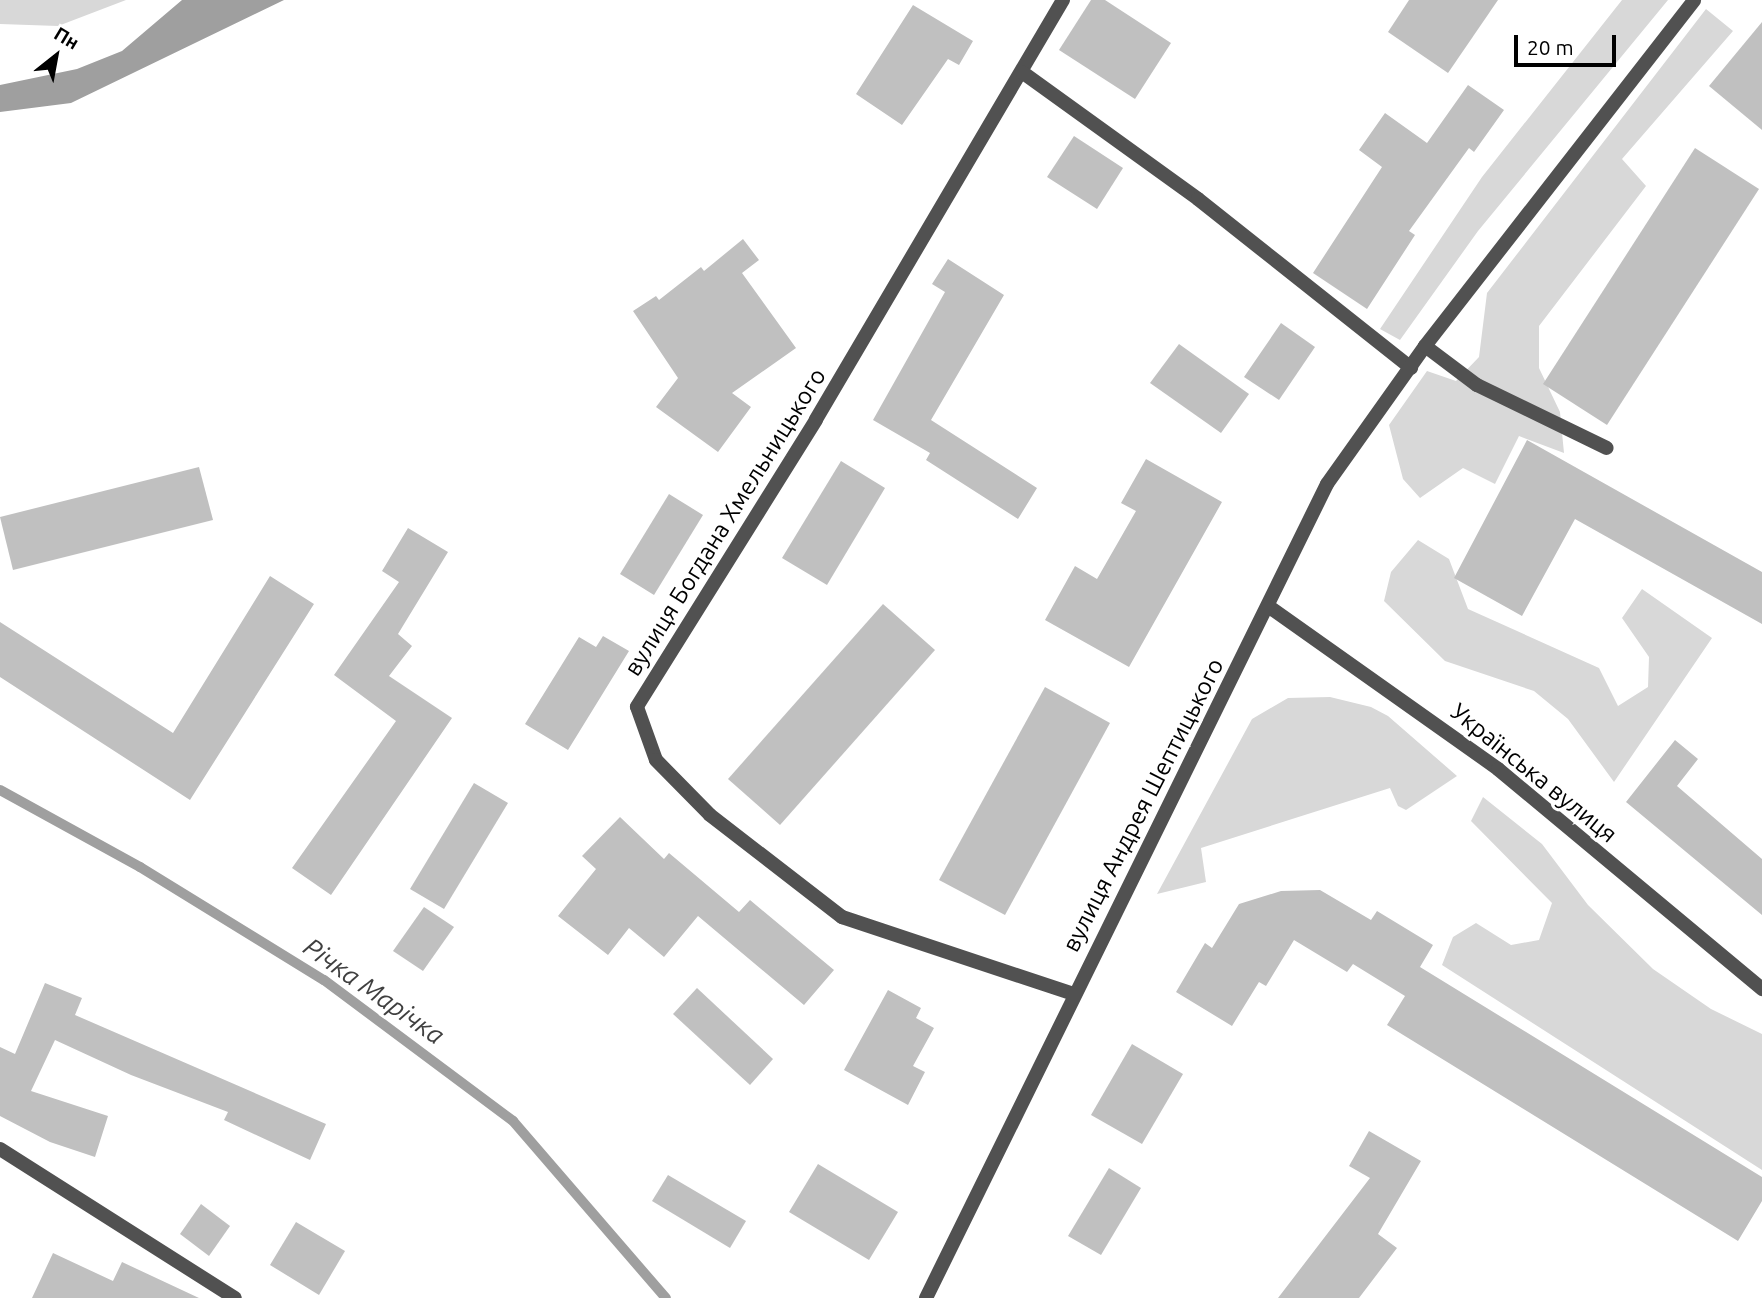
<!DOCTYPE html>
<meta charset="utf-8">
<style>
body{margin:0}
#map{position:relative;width:1762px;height:1298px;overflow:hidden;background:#fff;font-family:Ubuntu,sans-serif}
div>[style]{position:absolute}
.green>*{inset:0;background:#d8d8d8}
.water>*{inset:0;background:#9f9f9f}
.stream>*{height:10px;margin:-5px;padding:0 5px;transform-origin:5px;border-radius:5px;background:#9f9f9f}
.building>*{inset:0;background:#c0c0c0}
.minor>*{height:14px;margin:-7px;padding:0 7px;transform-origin:7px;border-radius:7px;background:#515151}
.tertiary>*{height:14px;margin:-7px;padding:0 7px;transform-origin:7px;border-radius:7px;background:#515151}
span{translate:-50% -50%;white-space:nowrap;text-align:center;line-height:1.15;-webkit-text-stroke:6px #fff;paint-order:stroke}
.street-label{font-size:24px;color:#000}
.water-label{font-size:26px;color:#404040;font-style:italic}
.north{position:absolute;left:21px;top:21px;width:70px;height:70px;-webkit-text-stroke:5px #fff;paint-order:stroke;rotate:31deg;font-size:19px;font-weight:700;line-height:28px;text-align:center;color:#000}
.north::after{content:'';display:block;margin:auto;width:24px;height:32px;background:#000;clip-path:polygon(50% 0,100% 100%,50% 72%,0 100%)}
.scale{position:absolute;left:1514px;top:35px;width:102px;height:32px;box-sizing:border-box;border:4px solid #000;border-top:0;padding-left:9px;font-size:21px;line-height:24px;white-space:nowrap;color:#000;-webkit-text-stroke:5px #fff;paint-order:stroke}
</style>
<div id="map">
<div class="green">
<div style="clip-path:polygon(0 0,126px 0,58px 26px,0 24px)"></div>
<div style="clip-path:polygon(1622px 0,1668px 0,1478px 231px,1400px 340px,1380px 329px,1482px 177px)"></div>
<div style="clip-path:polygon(1706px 9px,1733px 31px,1622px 159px,1646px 186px,1539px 326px,1539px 368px,1560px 412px,1564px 453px,1519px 436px,1495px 484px,1463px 468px,1420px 498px,1403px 479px,1389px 425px,1427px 371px,1456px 381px,1479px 357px,1487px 293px)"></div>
<div style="clip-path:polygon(1418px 540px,1449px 559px,1468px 609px,1599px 668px,1618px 706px,1648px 687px,1649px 657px,1622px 618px,1642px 589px,1712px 638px,1614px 782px,1568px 719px,1534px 691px,1445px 661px,1384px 601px,1391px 572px)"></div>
<div style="clip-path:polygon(1330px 697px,1371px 707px,1388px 716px,1457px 776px,1406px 810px,1398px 806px,1390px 788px,1201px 848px,1206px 882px,1157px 894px,1252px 719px,1288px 698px)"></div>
<div style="clip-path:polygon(1483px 797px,1542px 844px,1588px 905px,1653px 969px,1711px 1009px,1762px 1034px,1762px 1170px,1442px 965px,1453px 937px,1476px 923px,1511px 945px,1539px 940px,1552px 903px,1471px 821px)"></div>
</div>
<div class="water">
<div style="clip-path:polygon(182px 0,284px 0,71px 103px,0 112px,0 85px,77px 69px,122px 51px)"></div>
</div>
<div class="stream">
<div style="left:0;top:790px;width:160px;rotate:28.8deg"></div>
<div style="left:140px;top:867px;width:216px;rotate:31.6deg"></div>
<div style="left:324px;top:980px;width:236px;rotate:36.7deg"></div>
<div style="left:513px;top:1121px;width:234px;rotate:49.2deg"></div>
</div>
<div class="building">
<div style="clip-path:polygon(1091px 0,1105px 0,1171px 43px,1135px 99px,1059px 50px)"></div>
<div style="clip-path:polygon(1409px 0,1498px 0,1448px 73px,1388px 32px)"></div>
<div style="clip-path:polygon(913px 5px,973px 41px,959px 65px,948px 59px,902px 125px,856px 94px)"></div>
<div style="clip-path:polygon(1762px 22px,1762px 130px,1709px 86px)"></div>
<div style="clip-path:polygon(1468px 85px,1504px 110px,1474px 152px,1469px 148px,1409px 231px,1415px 235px,1367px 309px,1313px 273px,1382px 167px,1359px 150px,1385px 113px,1427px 143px)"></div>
<div style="clip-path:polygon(1074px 136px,1123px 168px,1097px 209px,1047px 177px)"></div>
<div style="clip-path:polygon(1695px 148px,1759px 189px,1607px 425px,1543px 384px)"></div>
<div style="clip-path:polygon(743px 239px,759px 260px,742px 273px,796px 348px,732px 393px,751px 407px,718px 452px,656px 407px,678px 378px,633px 311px,656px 296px,659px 300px,701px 267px,704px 271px)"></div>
<div style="clip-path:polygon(948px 259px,1004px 295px,931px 420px,1037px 488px,1018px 519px,926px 460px,930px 453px,873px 420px,945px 292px,932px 284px)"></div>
<div style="clip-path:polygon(1281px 323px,1315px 347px,1279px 400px,1244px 377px)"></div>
<div style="clip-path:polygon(1179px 344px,1249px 394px,1221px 433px,1150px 383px)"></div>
<div style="clip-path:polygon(1527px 440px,1762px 572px,1762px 624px,1575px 519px,1522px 616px,1454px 578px)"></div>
<div style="clip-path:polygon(1146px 459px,1222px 502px,1129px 667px,1045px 620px,1075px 566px,1097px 579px,1136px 511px,1121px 503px)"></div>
<div style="clip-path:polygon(841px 461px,885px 488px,827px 585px,782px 558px)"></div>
<div style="clip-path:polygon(199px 467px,213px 520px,13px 570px,0 517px)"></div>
<div style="clip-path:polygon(669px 494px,703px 515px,654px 595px,620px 574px)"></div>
<div style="clip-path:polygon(408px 528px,448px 552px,398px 634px,412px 646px,389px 676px,452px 718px,331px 895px,292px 868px,396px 721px,334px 675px,399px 582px,382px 571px)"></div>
<div style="clip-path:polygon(270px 576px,314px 604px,190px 800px,0 677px,0 622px,173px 733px)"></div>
<div style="clip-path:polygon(883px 604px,935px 650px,780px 825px,728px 779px)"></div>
<div style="clip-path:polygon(603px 636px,629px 651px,568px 750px,525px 724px,579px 637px,596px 647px)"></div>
<div style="clip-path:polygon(1045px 687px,1110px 723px,1005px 915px,939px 880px)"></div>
<div style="clip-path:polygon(1675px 740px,1698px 759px,1677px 786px,1762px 859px,1762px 915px,1626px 802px)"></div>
<div style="clip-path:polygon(474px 783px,508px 803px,444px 909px,410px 889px)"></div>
<div style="clip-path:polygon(620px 817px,664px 859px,669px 853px,739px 912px,750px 900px,834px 970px,804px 1005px,698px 916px,664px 957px,629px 928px,608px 955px,558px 916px,596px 869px,582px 856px)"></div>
<div style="clip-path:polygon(1320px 890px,1371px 920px,1377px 911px,1433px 945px,1420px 967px,1762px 1177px,1762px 1201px,1738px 1241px,1387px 1025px,1405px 996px,1353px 964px,1347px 972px,1294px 940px,1266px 986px,1259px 982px,1232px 1026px,1176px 992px,1205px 943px,1212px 948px,1239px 904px,1281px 891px)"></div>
<div style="clip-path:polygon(424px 907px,454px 927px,423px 971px,393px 951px)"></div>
<div style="clip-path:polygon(45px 983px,82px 998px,75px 1015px,326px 1124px,310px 1160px,224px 1120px,228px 1112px,131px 1075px,55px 1040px,31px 1091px,108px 1116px,95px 1157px,50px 1142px,0 1116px,0 1047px,15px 1054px)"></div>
<div style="clip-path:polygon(697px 988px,773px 1059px,750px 1085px,673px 1014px)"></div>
<div style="clip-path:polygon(888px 990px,921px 1008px,916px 1018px,934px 1028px,913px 1066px,925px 1072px,908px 1105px,844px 1070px)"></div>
<div style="clip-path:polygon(1132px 1044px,1183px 1074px,1142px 1144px,1091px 1115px)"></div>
<div style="clip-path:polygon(1369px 1131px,1421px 1161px,1378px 1234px,1397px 1248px,1359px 1298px,1278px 1298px,1370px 1178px,1349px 1166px)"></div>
<div style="clip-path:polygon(818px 1164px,898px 1212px,869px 1260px,789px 1212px)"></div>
<div style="clip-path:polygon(1109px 1168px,1141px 1188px,1101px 1255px,1068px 1236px)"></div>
<div style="clip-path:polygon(668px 1175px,746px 1221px,730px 1248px,652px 1201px)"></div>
<div style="clip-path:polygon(201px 1204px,230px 1226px,209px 1256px,180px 1234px)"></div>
<div style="clip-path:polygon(296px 1222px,345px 1251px,319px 1295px,270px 1265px)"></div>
<div style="clip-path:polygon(53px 1253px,113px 1281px,122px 1262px,199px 1298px,32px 1298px)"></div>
</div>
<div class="minor">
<div style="left:1063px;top:0;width:487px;rotate:120.5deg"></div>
<div style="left:816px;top:420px;width:338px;rotate:122deg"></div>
<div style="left:637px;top:707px;width:56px;rotate:70.3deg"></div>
<div style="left:656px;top:760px;width:77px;rotate:45.5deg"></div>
<div style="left:710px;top:815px;width:167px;rotate:37.7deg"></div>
<div style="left:842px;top:917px;width:243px;rotate:18.4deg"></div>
<div style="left:1022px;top:72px;width:217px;rotate:35.8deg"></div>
<div style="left:1198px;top:199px;width:272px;rotate:38.4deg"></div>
<div style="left:1425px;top:346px;width:65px;rotate:36.9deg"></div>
<div style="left:1477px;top:385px;width:144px;rotate:25.9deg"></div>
<div style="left:0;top:1149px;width:278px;rotate:32.4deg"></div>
</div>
<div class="tertiary">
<div style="left:1268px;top:606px;width:282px;rotate:35.3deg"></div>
<div style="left:1498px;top:769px;width:344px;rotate:39.8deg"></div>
<div style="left:926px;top:1298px;width:907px;rotate:-63.77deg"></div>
<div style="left:1327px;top:484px;width:169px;rotate:-54.6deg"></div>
<div style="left:1425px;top:346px;width:438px;rotate:-52.1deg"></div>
</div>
<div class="street-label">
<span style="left:725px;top:522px;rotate:-58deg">вулиця Богдана Хмельницького</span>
<span style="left:1534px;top:773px;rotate:39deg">Українська вулиця</span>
<span style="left:1143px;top:805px;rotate:-63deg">вулиця Андрея Шептицького</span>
</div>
<div class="water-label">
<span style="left:374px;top:991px;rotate:35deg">Річка Марічка</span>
</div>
<div class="north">Пн</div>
<div class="scale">20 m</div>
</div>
